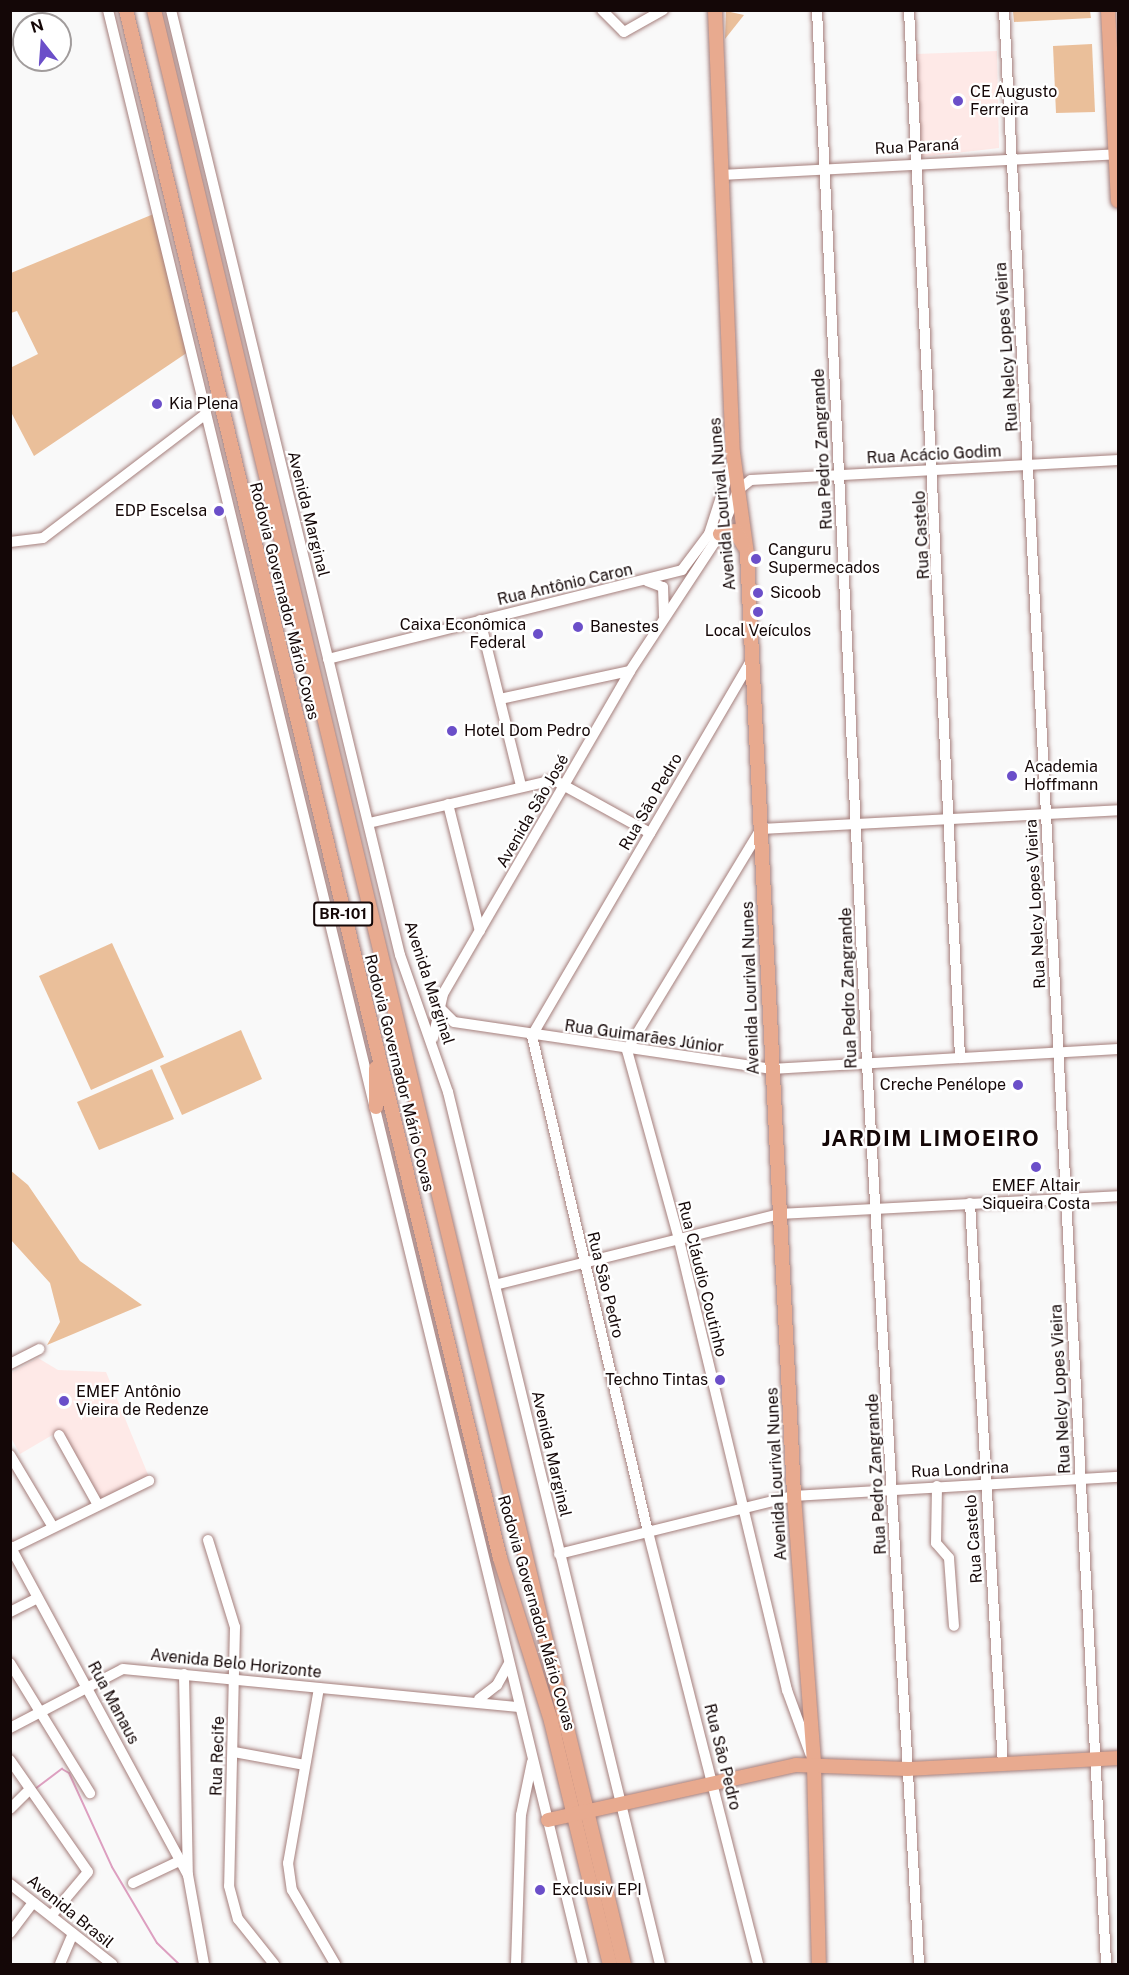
<!DOCTYPE html>
<meta charset="utf-8">
<style>
body{margin:0}
#map{position:relative;width:1129px;height:1975px;overflow:hidden;background:#f9f9f9;font-family:"Public Sans",sans-serif}
div>[style]{position:absolute}
.built>*{inset:0;background:#fee9e7}
.green>*{inset:0;background:#eabf9a}
.stream>*{height:2px;margin:-1px;padding:0 1px;transform-origin:1px;border-radius:1px;background:#dd9fc0}
.roads{filter:drop-shadow(0 0 2px #a57f7c) drop-shadow(0 0 2px #a57f7c)}
.minor>*{height:10px;margin:-5px;padding:0 5px;transform-origin:5px;border-radius:5px;background:#fff}
.major>*{height:14px;margin:-7px;padding:0 7px;transform-origin:7px;border-radius:7px;background:#e8aa8f}
.dots>*{width:16px;height:16px;translate:-50% -50%;box-sizing:border-box;border:3px solid #fff;border-radius:50%}
span{translate:-50% -50%;white-space:nowrap;text-align:center;line-height:1.15;-webkit-text-stroke:4.5px #fff;paint-order:stroke}
.shield-label span{padding:2px 4px;background:#fff;border:2px solid;border-radius:4px;-webkit-text-stroke-width:0}
.shield-label{font-size:15px;color:#140707;font-weight:700}
.poi-label{font-size:16px;color:#140707}
.left{translate:0 -50%;text-align:left}
.right{translate:-100% -50%;text-align:right}
.street-label{font-size:16px;color:#140707}
.district-label{font-size:22px;color:#140707;font-weight:700;letter-spacing:1.5px}
.frame{position:absolute;inset:0;border:12px solid #140707;pointer-events:none}
.north{position:absolute;left:12px;top:12px;width:60px;height:60px;box-sizing:border-box;background:#fff;border:2px solid #a19c9c;border-radius:50%;rotate:343deg;font-size:16px;font-weight:700;line-height:24px;text-align:center;color:#140707}
.north::after{content:'';display:block;margin:auto;width:21px;height:27px;background:#6b4fc9;clip-path:polygon(50% 0,100% 100%,50% 72%,0 100%)}
</style>
<div id="map">
<div class="built">
<div style="clip-path:polygon(997px 51px,999px 148px,922px 157px,916px 54px)"></div>
<div style="clip-path:polygon(38px 1358px,58px 1370px,106px 1372px,149px 1477px,101px 1499px,61px 1430px,20px 1454px,11px 1438px,11px 1373px)"></div>
</div>
<div class="green">
<div style="clip-path:polygon(726px 11px,744px 15px,725px 39px)"></div>
<div style="clip-path:polygon(1013px 11px,1090px 11px,1091px 18px,1014px 22px)"></div>
<div style="clip-path:polygon(1092px 44px,1095px 112px,1056px 113px,1053px 46px)"></div>
<div style="clip-path:polygon(156px 213px,188px 352px,34px 456px,11px 412px,10px 368px,38px 354px,17px 311px,11px 313px,11px 273px)"></div>
<div style="clip-path:polygon(112px 943px,164px 1057px,91px 1090px,39px 976px)"></div>
<div style="clip-path:polygon(241px 1030px,262px 1079px,182px 1115px,160px 1066px)"></div>
<div style="clip-path:polygon(152px 1069px,174px 1119px,99px 1150px,77px 1102px)"></div>
<div style="clip-path:polygon(10px 1170px,28px 1185px,80px 1261px,142px 1305px,47px 1345px,60px 1322px,50px 1283px,11px 1240px)"></div>
</div>
<div class="stream">
<div style="left:35px;top:1789px;width:34px;rotate:-37deg"></div>
<div style="left:62px;top:1769px;width:8px;rotate:30deg"></div>
<div style="left:69px;top:1773px;width:103px;rotate:65.4deg"></div>
<div style="left:112px;top:1867px;width:88px;rotate:59.4deg"></div>
<div style="left:157px;top:1943px;width:30px;rotate:44deg"></div>
</div>
<div class="roads">
<div class="minor">
<div style="left:108px;top:10px;width:2011px;rotate:76.34deg"></div>
<div style="left:171px;top:10px;width:972px;rotate:76.38deg"></div>
<div style="left:400px;top:955px;width:145px;rotate:70.7deg"></div>
<div style="left:448px;top:1092px;width:897px;rotate:76.34deg"></div>
<div style="left:602px;top:10px;width:31px;rotate:45deg"></div>
<div style="left:624px;top:32px;width:45px;rotate:-29.4deg"></div>
<div style="left:817px;top:10px;width:1055px;rotate:87.28deg"></div>
<div style="left:867px;top:1064px;width:902px;rotate:86.69deg"></div>
<div style="left:909px;top:10px;width:1049px;rotate:87.21deg"></div>
<div style="left:1004px;top:10px;width:1957px;rotate:87.01deg"></div>
<div style="left:721px;top:175px;width:396px;rotate:-3deg"></div>
<div style="left:10px;top:542px;width:33px;rotate:-7deg"></div>
<div style="left:43px;top:538px;width:205px;rotate:-37.3deg"></div>
<div style="left:647px;top:581px;width:17px;rotate:21deg"></div>
<div style="left:663px;top:587px;width:29px;rotate:88deg"></div>
<div style="left:480px;top:620px;width:171px;rotate:76.1deg"></div>
<div style="left:328px;top:659px;width:365px;rotate:-14.1deg"></div>
<div style="left:682px;top:570px;width:45px;rotate:-53.1deg"></div>
<div style="left:709px;top:534px;width:71px;rotate:-72.1deg"></div>
<div style="left:752px;top:659px;width:436px;rotate:120.3deg"></div>
<div style="left:532px;top:1036px;width:509px;rotate:76.84deg"></div>
<div style="left:648px;top:1532px;width:446px;rotate:75.7deg"></div>
<div style="left:500px;top:699px;width:133px;rotate:-12.2deg"></div>
<div style="left:448px;top:804px;width:131px;rotate:75.9deg"></div>
<div style="left:369px;top:823px;width:190px;rotate:-13.1deg"></div>
<div style="left:554px;top:780px;width:110px;rotate:28.9deg"></div>
<div style="left:439px;top:1007px;width:21px;rotate:45deg"></div>
<div style="left:454px;top:1022px;width:320px;rotate:8.4deg"></div>
<div style="left:771px;top:1069px;width:348px;rotate:-3.3deg"></div>
<div style="left:433px;top:1038px;width:45px;rotate:-77.2deg"></div>
<div style="left:443px;top:994px;width:373px;rotate:-59.9deg"></div>
<div style="left:630px;top:671px;width:164px;rotate:-56.7deg"></div>
<div style="left:720px;top:534px;width:48px;rotate:-67.8deg"></div>
<div style="left:738px;top:490px;width:16px;rotate:-38deg"></div>
<div style="left:751px;top:480px;width:368px;rotate:-3.1deg"></div>
<div style="left:970px;top:1203px;width:563px;rotate:86.64deg"></div>
<div style="left:495px;top:1285px;width:293px;rotate:-14deg"></div>
<div style="left:779px;top:1214px;width:339px;rotate:-3deg"></div>
<div style="left:10px;top:1364px;width:33px;rotate:-27deg"></div>
<div style="left:59px;top:1435px;width:80px;rotate:60.9deg"></div>
<div style="left:10px;top:1455px;width:84px;rotate:59.2deg"></div>
<div style="left:937px;top:1486px;width:57px;rotate:91deg"></div>
<div style="left:936px;top:1543px;width:20px;rotate:49deg"></div>
<div style="left:949px;top:1558px;width:68px;rotate:85.8deg"></div>
<div style="left:208px;top:1540px;width:91px;rotate:72.8deg"></div>
<div style="left:235px;top:1627px;width:259px;rotate:91.3deg"></div>
<div style="left:229px;top:1886px;width:34px;rotate:75deg"></div>
<div style="left:238px;top:1919px;width:58px;rotate:51.3deg"></div>
<div style="left:10px;top:1546px;width:374px;rotate:61.6deg"></div>
<div style="left:10px;top:1549px;width:155px;rotate:-26.1deg"></div>
<div style="left:559px;top:1554px;width:242px;rotate:-13.9deg"></div>
<div style="left:794px;top:1496px;width:325px;rotate:-3.4deg"></div>
<div style="left:10px;top:1612px;width:31px;rotate:-27deg"></div>
<div style="left:10px;top:1663px;width:153px;rotate:58.4deg"></div>
<div style="left:184px;top:1674px;width:201px;rotate:88.9deg"></div>
<div style="left:188px;top:1875px;width:90px;rotate:79.8deg"></div>
<div style="left:319px;top:1688px;width:178px;rotate:100deg"></div>
<div style="left:288px;top:1863px;width:27px;rotate:82deg"></div>
<div style="left:292px;top:1890px;width:86px;rotate:59.8deg"></div>
<div style="left:479px;top:1699px;width:23px;rotate:-38deg"></div>
<div style="left:497px;top:1685px;width:25px;rotate:-61deg"></div>
<div style="left:10px;top:1728px;width:127px;rotate:-27.6deg"></div>
<div style="left:123px;top:1669px;width:398px;rotate:5.5deg"></div>
<div style="left:234px;top:1752px;width:72px;rotate:10.4deg"></div>
<div style="left:810px;top:1753px;width:67px;rotate:-110.1deg"></div>
<div style="left:787px;top:1690px;width:464px;rotate:-103.5deg"></div>
<div style="left:679px;top:1239px;width:196px;rotate:-105.4deg"></div>
<div style="left:627px;top:1050px;width:258px;rotate:-58.8deg"></div>
<div style="left:761px;top:829px;width:358px;rotate:-3deg"></div>
<div style="left:10px;top:1760px;width:136px;rotate:55.1deg"></div>
<div style="left:88px;top:1872px;width:57px;rotate:130.1deg"></div>
<div style="left:10px;top:1809px;width:28px;rotate:-45deg"></div>
<div style="left:133px;top:1883px;width:49px;rotate:-25.5deg"></div>
<div style="left:10px;top:1884px;width:130px;rotate:38.1deg"></div>
<div style="left:10px;top:1933px;width:38px;rotate:-53deg"></div>
<div style="left:60px;top:1964px;width:33px;rotate:-67deg"></div>
<div style="left:516px;top:1964px;width:149px;rotate:-88.1deg"></div>
<div style="left:521px;top:1815px;width:54px;rotate:-78.3deg"></div>
</div>
<div class="major">
<div style="left:126px;top:10px;width:1593px;rotate:76.42deg"></div>
<div style="left:500px;top:1558px;width:171px;rotate:72.6deg"></div>
<div style="left:551px;top:1721px;width:250px;rotate:76.4deg"></div>
<div style="left:154px;top:10px;width:2010px;rotate:76.48deg"></div>
<div style="left:715px;top:10px;width:443px;rotate:87.7deg"></div>
<div style="left:733px;top:453px;width:102px;rotate:82.1deg"></div>
<div style="left:747px;top:554px;width:943px;rotate:87.14deg"></div>
<div style="left:794px;top:1496px;width:270px;rotate:85.7deg"></div>
<div style="left:814px;top:1765px;width:199px;rotate:88.6deg"></div>
<div style="left:1108px;top:10px;width:191px;rotate:87deg"></div>
<div style="left:720px;top:534px;width:15px;rotate:-11deg"></div>
<div style="left:735px;top:531px;width:17px;rotate:59deg"></div>
<div style="left:376px;top:1107px;width:39px;rotate:-90deg"></div>
<div style="left:548px;top:1820px;width:254px;rotate:-12.5deg"></div>
<div style="left:796px;top:1765px;width:112px;rotate:2deg"></div>
<div style="left:908px;top:1769px;width:210px;rotate:-3deg"></div>
</div>
</div>
<div class="dots">
<div style="left:958px;top:101px;background:#6b4fc9"></div>
<div style="left:157px;top:404px;background:#6b4fc9"></div>
<div style="left:219px;top:511px;background:#6b4fc9"></div>
<div style="left:756px;top:559px;background:#6b4fc9"></div>
<div style="left:758px;top:593px;background:#6b4fc9"></div>
<div style="left:758px;top:612px;background:#6b4fc9"></div>
<div style="left:578px;top:627px;background:#6b4fc9"></div>
<div style="left:538px;top:634px;background:#6b4fc9"></div>
<div style="left:452px;top:731px;background:#6b4fc9"></div>
<div style="left:1012px;top:776px;background:#6b4fc9"></div>
<div style="left:1018px;top:1085px;background:#6b4fc9"></div>
<div style="left:1036px;top:1167px;background:#6b4fc9"></div>
<div style="left:720px;top:1380px;background:#6b4fc9"></div>
<div style="left:64px;top:1401px;background:#6b4fc9"></div>
<div style="left:540px;top:1890px;background:#6b4fc9"></div>
</div>
<div class="shield-label">
<span style="left:343px;top:914px">BR-101</span>
</div>
<div class="poi-label">
<span class="left" style="left:970px;top:101px">CE Augusto<br>Ferreira</span>
<span class="left" style="left:169px;top:404px">Kia Plena</span>
<span class="right" style="left:207px;top:511px">EDP Escelsa</span>
<span class="left" style="left:768px;top:559px">Canguru<br>Supermecados</span>
<span class="left" style="left:770px;top:593px">Sicoob</span>
<span class="right" style="left:526px;top:634px">Caixa Econômica<br>Federal</span>
<span class="left" style="left:590px;top:627px">Banestes</span>
<span style="left:758px;top:631px">Local Veículos</span>
<span class="left" style="left:464px;top:731px">Hotel Dom Pedro</span>
<span class="left" style="left:1024px;top:776px">Academia<br>Hoffmann</span>
<span class="right" style="left:1006px;top:1085px">Creche Penélope</span>
<span style="left:1036px;top:1195px">EMEF Altair<br>Siqueira Costa</span>
<span class="right" style="left:708px;top:1380px">Techno Tintas</span>
<span class="left" style="left:76px;top:1401px">EMEF Antônio<br>Vieira de Redenze</span>
<span class="left" style="left:552px;top:1890px">Exclusiv EPI</span>
</div>
<div class="street-label">
<span style="left:917px;top:147px;rotate:-3deg">Rua Paraná</span>
<span style="left:1007px;top:347px;rotate:-94deg">Rua Nelcy Lopes Vieira</span>
<span style="left:823px;top:449px;rotate:-93deg">Rua Pedro Zangrande</span>
<span style="left:934px;top:455px;rotate:-3deg">Rua Acácio Godim</span>
<span style="left:723px;top:504px;rotate:-95deg">Avenida Lourival Nunes</span>
<span style="left:308px;top:514px;rotate:76deg">Avenida Marginal</span>
<span style="left:922px;top:535px;rotate:-93deg">Rua Castelo</span>
<span style="left:565px;top:585px;rotate:-13deg">Rua Antônio Caron</span>
<span style="left:284px;top:601px;rotate:76deg">Rodovia Governador Mário Covas</span>
<span style="left:651px;top:802px;rotate:-60deg">Rua São Pedro</span>
<span style="left:533px;top:811px;rotate:-60deg">Avenida São José</span>
<span style="left:1036px;top:904px;rotate:-93deg">Rua Nelcy Lopes Vieira</span>
<span style="left:429px;top:983px;rotate:72deg">Avenida Marginal</span>
<span style="left:751px;top:988px;rotate:-92deg">Avenida Lourival Nunes</span>
<span style="left:849px;top:988px;rotate:-92deg">Rua Pedro Zangrande</span>
<span style="left:644px;top:1037px;rotate:8deg">Rua Guimarães Júnior</span>
<span style="left:399px;top:1073px;rotate:76deg">Rodovia Governador Mário Covas</span>
<span style="left:702px;top:1279px;rotate:76deg">Rua Cláudio Coutinho</span>
<span style="left:605px;top:1285px;rotate:76deg">Rua São Pedro</span>
<span style="left:1061px;top:1389px;rotate:-93deg">Rua Nelcy Lopes Vieira</span>
<span style="left:551px;top:1454px;rotate:77deg">Avenida Marginal</span>
<span style="left:960px;top:1470px;rotate:-3deg">Rua Londrina</span>
<span style="left:777px;top:1474px;rotate:-93deg">Avenida Lourival Nunes</span>
<span style="left:877px;top:1474px;rotate:-93deg">Rua Pedro Zangrande</span>
<span style="left:974px;top:1539px;rotate:-94deg">Rua Castelo</span>
<span style="left:536px;top:1613px;rotate:74deg">Rodovia Governador Mário Covas</span>
<span style="left:236px;top:1664px;rotate:6deg">Avenida Belo Horizonte</span>
<span style="left:113px;top:1703px;rotate:62deg">Rua Manaus</span>
<span style="left:218px;top:1756px;rotate:-88deg">Rua Recife</span>
<span style="left:722px;top:1757px;rotate:76deg">Rua São Pedro</span>
<span style="left:70px;top:1912px;rotate:39deg">Avenida Brasil</span>
</div>
<div class="district-label">
<span style="left:931px;top:1139px">JARDIM LIMOEIRO</span>
</div>
<div class="frame"></div>
<div class="north">N</div>
</div>
